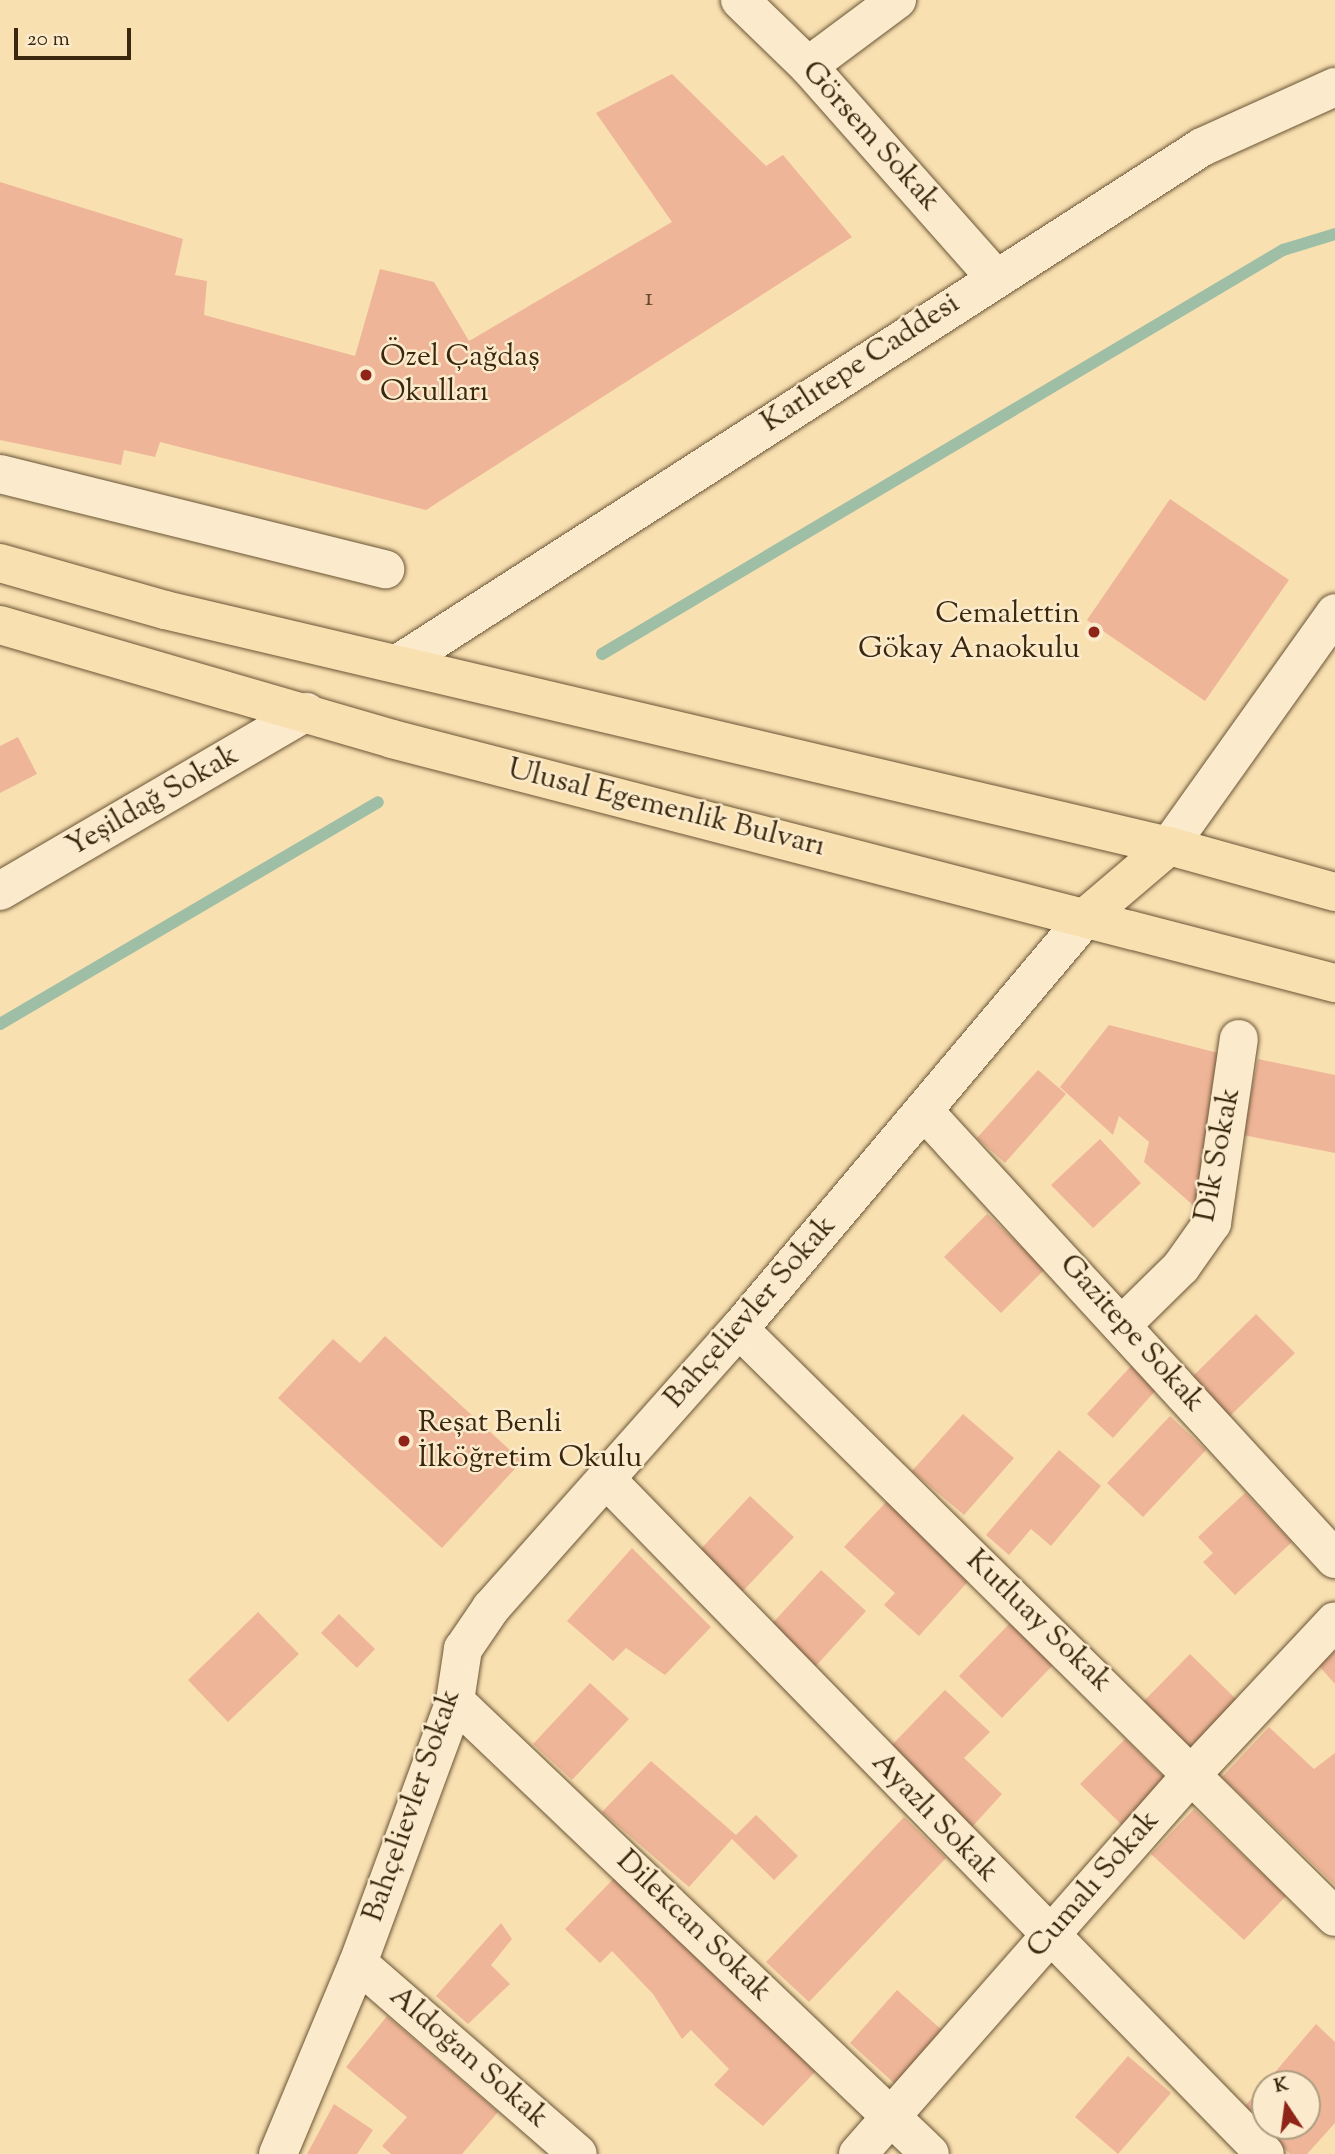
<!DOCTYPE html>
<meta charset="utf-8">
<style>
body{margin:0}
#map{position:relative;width:1335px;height:2154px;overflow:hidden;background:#f9e0b1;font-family:"Sorts Mill Goudy",serif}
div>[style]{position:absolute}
.stream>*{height:12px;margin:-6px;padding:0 6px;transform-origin:6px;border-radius:6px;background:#9fbea6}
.building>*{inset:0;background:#efb598}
.roads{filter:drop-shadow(0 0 2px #6a5536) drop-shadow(0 0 2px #6a5536)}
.minor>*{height:38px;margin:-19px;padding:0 19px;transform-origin:19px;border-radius:19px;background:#fbebcc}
.major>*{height:38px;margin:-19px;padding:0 19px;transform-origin:19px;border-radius:19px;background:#f9e0b1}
.dots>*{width:19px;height:19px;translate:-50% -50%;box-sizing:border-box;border:4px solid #fbebcc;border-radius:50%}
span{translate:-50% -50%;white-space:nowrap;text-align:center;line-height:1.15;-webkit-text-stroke:5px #fbebcc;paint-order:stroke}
.number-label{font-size:26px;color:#674a30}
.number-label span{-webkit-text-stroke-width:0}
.street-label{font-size:30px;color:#3a270d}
.poi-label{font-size:30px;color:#3a270d}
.left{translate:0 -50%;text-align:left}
.right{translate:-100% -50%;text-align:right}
.north{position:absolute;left:1251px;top:2070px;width:70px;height:70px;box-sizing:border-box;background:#fbebcc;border:2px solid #ae9d80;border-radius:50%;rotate:347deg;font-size:19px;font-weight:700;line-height:28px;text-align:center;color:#3a270d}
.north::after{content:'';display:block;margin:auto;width:24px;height:32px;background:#8f2418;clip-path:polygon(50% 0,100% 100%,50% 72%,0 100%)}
.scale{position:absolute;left:14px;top:28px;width:117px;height:32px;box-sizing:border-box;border:4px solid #3a270d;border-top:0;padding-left:9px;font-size:21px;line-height:24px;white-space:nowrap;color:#3a270d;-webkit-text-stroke:5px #fbebcc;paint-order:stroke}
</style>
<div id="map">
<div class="stream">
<div style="left:602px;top:654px;width:792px;rotate:-30.68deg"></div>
<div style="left:1283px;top:250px;width:54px;rotate:-17.1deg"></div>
<div style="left:0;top:1024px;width:438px;rotate:-30.4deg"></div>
</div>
<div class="building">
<div style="clip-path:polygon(672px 74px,766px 166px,783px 155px,852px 237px,426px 510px,160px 442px,155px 457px,124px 450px,121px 465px,0 440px,0 182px,183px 239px,175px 275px,207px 281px,204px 315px,355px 356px,380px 269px,434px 282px,469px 341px,672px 222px,596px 113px)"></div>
<div style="clip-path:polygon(1170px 499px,1289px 580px,1205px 701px,1087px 620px)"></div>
<div style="clip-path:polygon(18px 737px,37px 774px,0 793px,0 746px)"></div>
<div style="clip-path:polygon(1109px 1025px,1222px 1054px,1195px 1207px,1144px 1162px,1149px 1142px,1119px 1116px,1113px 1135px,1060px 1087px)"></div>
<div style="clip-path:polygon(1258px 1059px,1335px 1075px,1335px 1153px,1243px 1135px)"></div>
<div style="clip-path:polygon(1038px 1070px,1066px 1094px,1005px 1163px,977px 1138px)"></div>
<div style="clip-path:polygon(1100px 1139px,1141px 1183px,1093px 1228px,1051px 1185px)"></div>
<div style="clip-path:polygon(987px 1214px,1045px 1269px,1001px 1313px,944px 1257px)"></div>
<div style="clip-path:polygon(1256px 1314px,1295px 1353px,1229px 1417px,1191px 1378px)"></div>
<div style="clip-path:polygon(385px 1336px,522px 1461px,442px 1548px,278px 1398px,333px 1339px,360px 1363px)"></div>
<div style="clip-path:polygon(1131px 1366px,1157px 1389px,1113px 1438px,1087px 1414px)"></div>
<div style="clip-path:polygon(963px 1414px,1014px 1458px,964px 1515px,912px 1471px)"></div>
<div style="clip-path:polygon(1170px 1416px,1206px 1450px,1143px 1517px,1107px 1483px)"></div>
<div style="clip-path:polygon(1059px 1450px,1101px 1486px,1051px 1546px,1031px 1529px,1009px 1555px,986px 1535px)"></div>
<div style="clip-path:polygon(1245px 1493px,1292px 1542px,1235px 1595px,1203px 1562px,1213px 1553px,1198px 1537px)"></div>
<div style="clip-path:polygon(750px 1496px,794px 1537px,741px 1593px,698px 1552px)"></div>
<div style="clip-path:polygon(888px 1500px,973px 1576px,919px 1636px,884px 1605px,895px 1593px,844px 1547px)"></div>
<div style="clip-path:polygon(632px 1548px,711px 1627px,665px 1675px,626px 1648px,613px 1661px,567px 1621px)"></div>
<div style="clip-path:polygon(821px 1570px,866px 1611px,815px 1667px,770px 1626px)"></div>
<div style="clip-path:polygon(258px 1612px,299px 1654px,228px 1722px,188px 1680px)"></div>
<div style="clip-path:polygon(339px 1614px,375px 1649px,357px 1668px,321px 1633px)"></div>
<div style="clip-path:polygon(1010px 1623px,1053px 1665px,1002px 1718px,959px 1676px)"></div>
<div style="clip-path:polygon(1335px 1651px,1335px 1684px,1319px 1666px)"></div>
<div style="clip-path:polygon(1190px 1654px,1237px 1700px,1189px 1748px,1143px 1702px)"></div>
<div style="clip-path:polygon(590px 1683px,629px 1719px,572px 1780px,533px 1744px)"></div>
<div style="clip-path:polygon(945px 1690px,990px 1732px,964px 1758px,1002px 1794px,972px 1827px,890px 1747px)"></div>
<div style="clip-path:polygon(1269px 1727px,1314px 1769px,1335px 1753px,1335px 1885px,1222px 1777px)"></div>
<div style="clip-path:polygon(1125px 1739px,1169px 1782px,1124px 1827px,1080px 1784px)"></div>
<div style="clip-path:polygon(651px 1761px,736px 1835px,756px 1815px,798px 1856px,774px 1880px,732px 1839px,689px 1887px,602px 1812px)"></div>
<div style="clip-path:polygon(1194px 1809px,1286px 1896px,1244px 1940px,1151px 1854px)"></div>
<div style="clip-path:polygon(904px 1817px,946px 1858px,809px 2002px,766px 1962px)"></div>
<div style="clip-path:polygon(620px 1872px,815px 2072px,763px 2126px,714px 2085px,729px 2069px,691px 2030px,682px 2039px,653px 1994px,612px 1951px,600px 1963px,565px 1929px)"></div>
<div style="clip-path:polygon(501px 1923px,512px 1939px,491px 1965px,510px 1984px,468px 2024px,436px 1996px)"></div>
<div style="clip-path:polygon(897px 1990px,943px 2031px,895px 2084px,850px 2043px)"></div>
<div style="clip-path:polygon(387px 2016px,498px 2112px,462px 2154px,391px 2154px,382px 2146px,407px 2117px,346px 2067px)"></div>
<div style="clip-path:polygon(1316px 2024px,1335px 2042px,1335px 2123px,1307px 2154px,1290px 2154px,1242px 2109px,1265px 2084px,1265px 2126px,1307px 2126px,1307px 2084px,1265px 2084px)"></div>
<div style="clip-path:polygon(1128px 2056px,1171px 2093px,1118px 2154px,1075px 2117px)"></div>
<div style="clip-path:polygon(334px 2104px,373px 2130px,357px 2154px,307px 2154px)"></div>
</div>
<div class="roads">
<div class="minor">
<div style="left:740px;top:0;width:95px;rotate:44.1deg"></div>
<div style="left:808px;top:66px;width:282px;rotate:48.5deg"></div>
<div style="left:808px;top:66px;width:111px;rotate:-36.6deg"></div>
<div style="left:0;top:474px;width:397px;rotate:13.9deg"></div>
<div style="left:399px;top:663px;width:954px;rotate:-32.72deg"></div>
<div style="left:1202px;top:147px;width:146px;rotate:-24.3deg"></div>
<div style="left:1169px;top:846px;width:286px;rotate:-54.5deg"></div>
<div style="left:0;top:891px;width:355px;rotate:-30.3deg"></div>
<div style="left:924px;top:1111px;width:608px;rotate:47.47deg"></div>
<div style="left:1124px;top:1323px;width:80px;rotate:-44.5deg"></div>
<div style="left:1181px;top:1267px;width:54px;rotate:-54.8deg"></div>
<div style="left:1212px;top:1223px;width:186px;rotate:-81.7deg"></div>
<div style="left:739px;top:1329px;width:837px;rotate:44.61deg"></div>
<div style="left:606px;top:1479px;width:943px;rotate:45.69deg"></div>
<div style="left:455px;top:1701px;width:656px;rotate:43.64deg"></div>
<div style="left:358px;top:1963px;width:291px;rotate:41deg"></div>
<div style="left:278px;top:2154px;width:207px;rotate:-67.3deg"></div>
<div style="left:358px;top:1963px;width:279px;rotate:-69.7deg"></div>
<div style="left:455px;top:1701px;width:53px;rotate:-81.3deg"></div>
<div style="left:463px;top:1649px;width:50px;rotate:-55.7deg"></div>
<div style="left:491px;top:1608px;width:373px;rotate:-48.4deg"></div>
<div style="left:739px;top:1329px;width:541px;rotate:-49.87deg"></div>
<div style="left:858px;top:2154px;width:506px;rotate:-48.69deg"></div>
<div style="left:1192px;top:1774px;width:209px;rotate:-46.9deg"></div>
</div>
<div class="major">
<div style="left:0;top:563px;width:172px;rotate:15.9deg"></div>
<div style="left:165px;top:610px;width:1031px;rotate:13.23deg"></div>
<div style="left:1169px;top:846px;width:172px;rotate:15.5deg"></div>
<div style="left:0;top:625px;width:408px;rotate:16.2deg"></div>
<div style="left:392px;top:739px;width:974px;rotate:14.51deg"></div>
<div style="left:1088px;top:915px;width:106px;rotate:-40.4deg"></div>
</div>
</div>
<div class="dots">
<div style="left:366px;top:375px;background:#8f2418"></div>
<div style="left:1094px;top:632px;background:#8f2418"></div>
<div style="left:404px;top:1441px;background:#8f2418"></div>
</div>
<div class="number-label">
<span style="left:649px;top:299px">1</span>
</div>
<div class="street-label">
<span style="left:870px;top:137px;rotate:48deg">Görsem Sokak</span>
<span style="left:861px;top:364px;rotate:-33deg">Karlıtepe Caddesi</span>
<span style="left:153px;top:802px;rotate:-30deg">Yeşildağ Sokak</span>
<span style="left:666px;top:809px;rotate:14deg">Ulusal Egemenlik Bulvarı</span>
<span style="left:1219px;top:1155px;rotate:-79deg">Dik Sokak</span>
<span style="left:751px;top:1313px;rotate:-49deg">Bahçelievler Sokak</span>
<span style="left:1131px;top:1334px;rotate:48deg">Gazitepe Sokak</span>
<span style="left:1038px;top:1622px;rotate:44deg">Kutluay Sokak</span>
<span style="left:413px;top:1806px;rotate:-71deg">Bahçelievler Sokak</span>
<span style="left:934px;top:1818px;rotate:46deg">Ayazlı Sokak</span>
<span style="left:1094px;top:1885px;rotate:-49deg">Cumalı Sokak</span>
<span style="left:693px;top:1927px;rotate:44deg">Dilekcan Sokak</span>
<span style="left:468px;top:2058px;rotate:41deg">Aldoğan Sokak</span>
</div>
<div class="poi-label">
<span class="left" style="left:380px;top:375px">Özel Çağdaş<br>Okulları</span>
<span class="right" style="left:1080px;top:632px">Cemalettin<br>Gökay Anaokulu</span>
<span class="left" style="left:418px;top:1441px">Reşat Benli<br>İlköğretim Okulu</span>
</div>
<div class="north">K</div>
<div class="scale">20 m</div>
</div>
